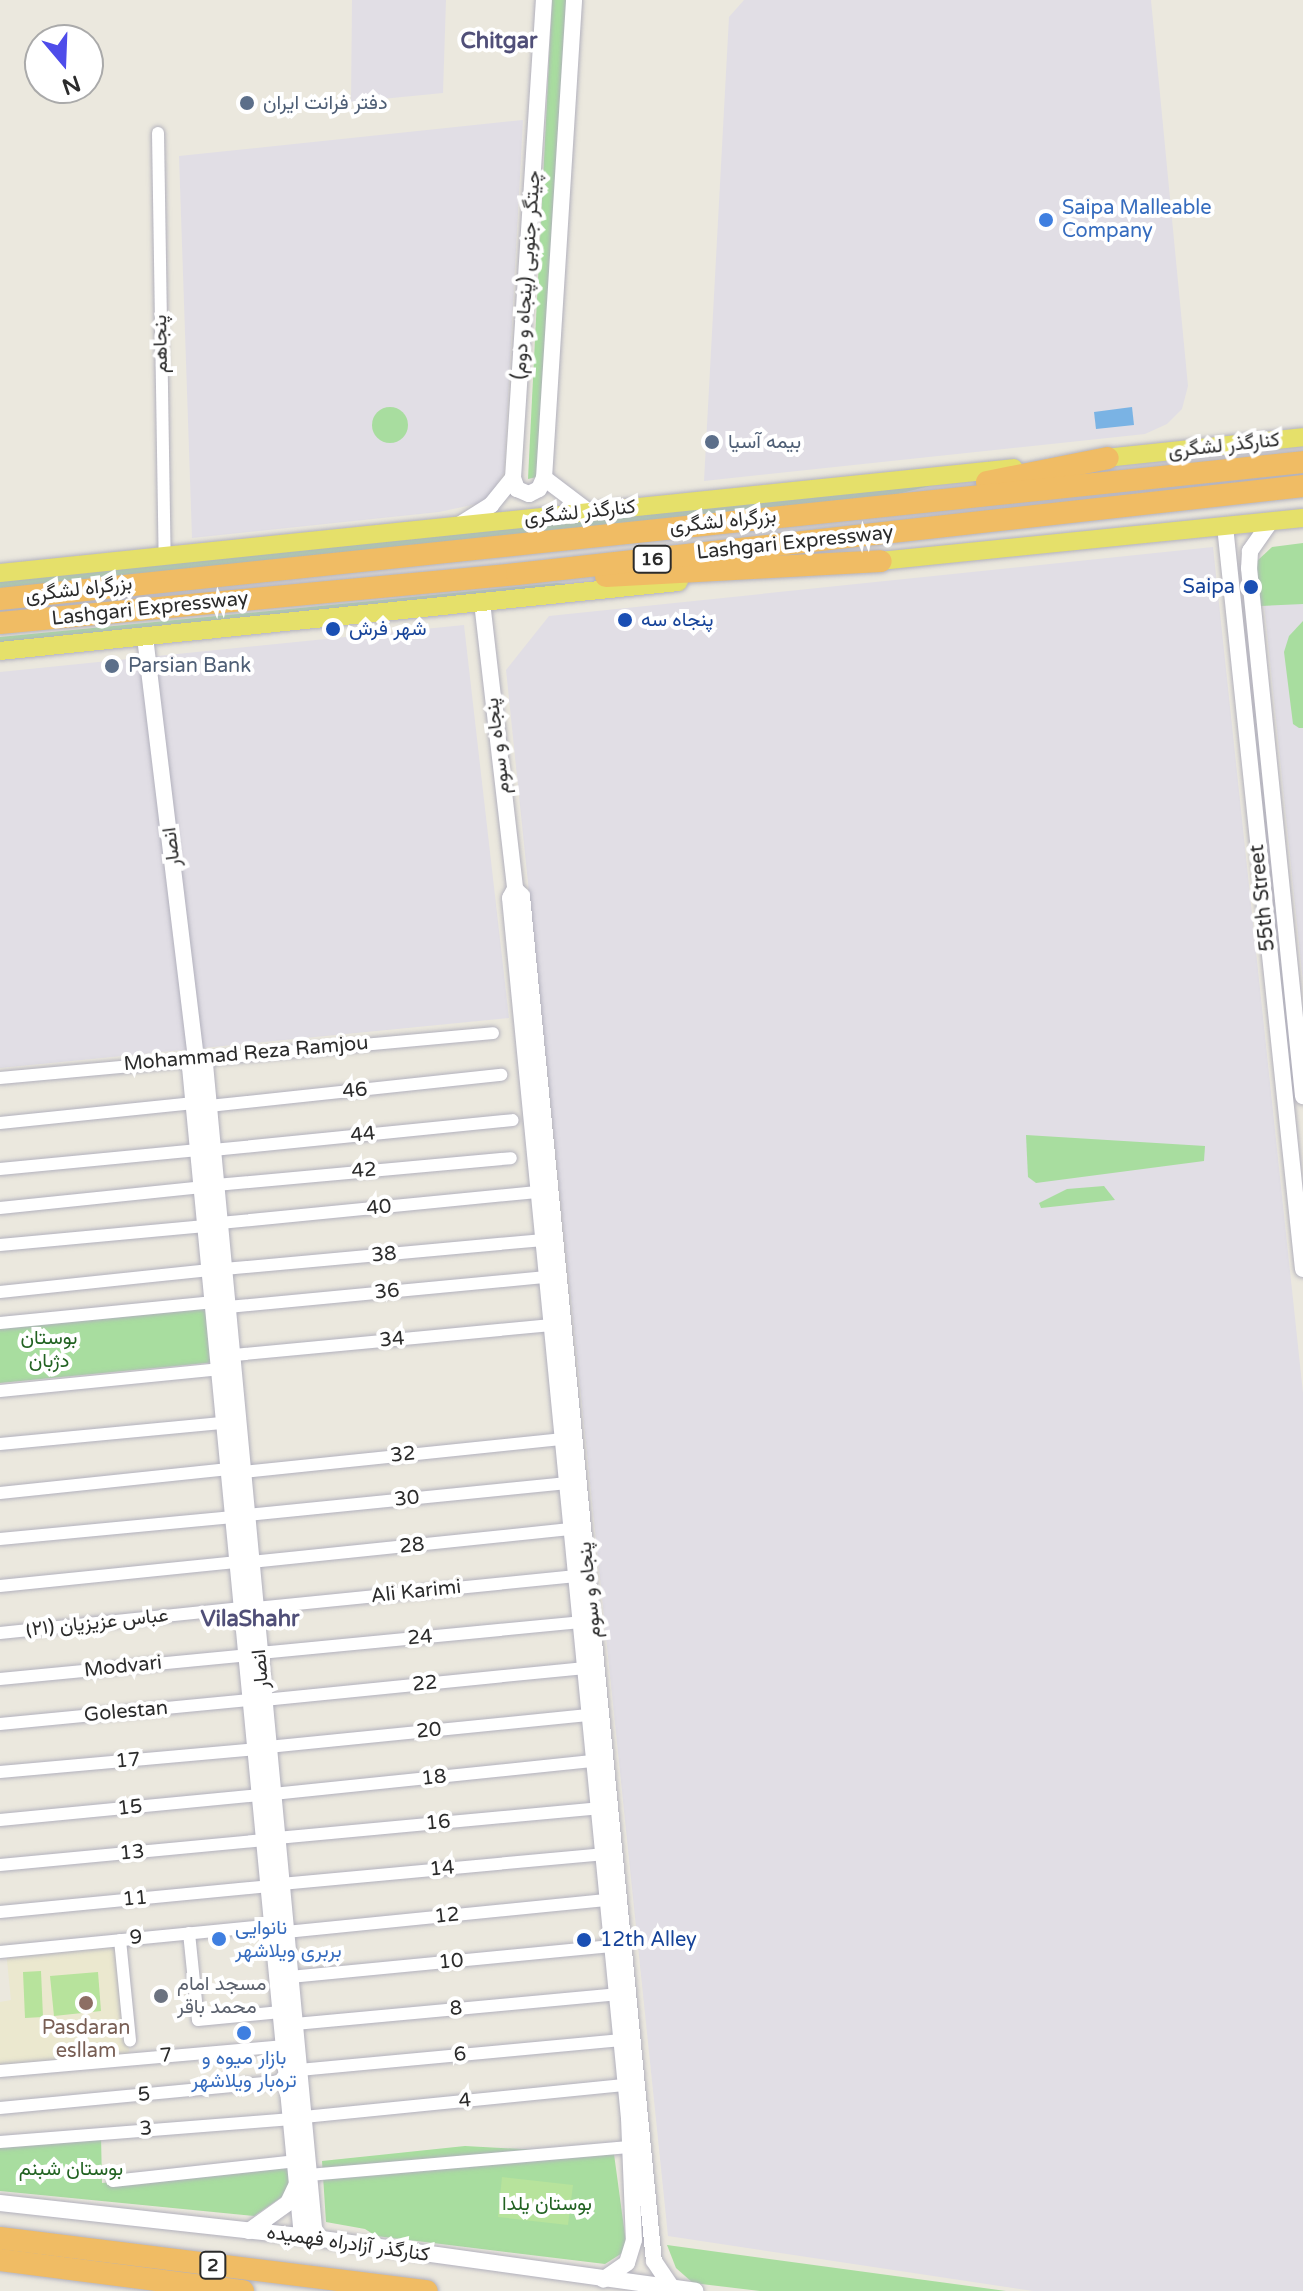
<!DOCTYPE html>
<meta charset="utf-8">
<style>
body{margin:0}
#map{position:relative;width:1303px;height:2291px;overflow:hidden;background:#ebe8de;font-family:"Varela Round",Vazirmatn,sans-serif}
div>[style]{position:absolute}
.industrial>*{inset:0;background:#e1dee5}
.education>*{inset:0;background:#ebe8cf}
.green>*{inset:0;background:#a8dd9f}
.round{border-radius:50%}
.pitch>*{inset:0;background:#b7e39c}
.water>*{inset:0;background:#7ab3e4}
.roads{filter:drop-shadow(0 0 2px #b2b1bd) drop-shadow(0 0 2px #b2b1bd)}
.street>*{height:12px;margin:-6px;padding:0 6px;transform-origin:6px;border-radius:6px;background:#fff}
.secondary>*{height:16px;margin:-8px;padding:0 8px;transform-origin:8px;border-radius:8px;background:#fff}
.primary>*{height:18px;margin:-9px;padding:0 9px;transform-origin:9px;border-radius:9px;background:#e5e06a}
.highway>*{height:22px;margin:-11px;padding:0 11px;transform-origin:11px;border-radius:11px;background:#f0bc64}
.dots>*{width:22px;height:22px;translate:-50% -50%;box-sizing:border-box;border:4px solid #fff;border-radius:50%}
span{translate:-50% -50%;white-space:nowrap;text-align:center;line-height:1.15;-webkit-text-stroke:8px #fff;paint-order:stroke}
.shield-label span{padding:2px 6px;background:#fff;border:2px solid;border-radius:6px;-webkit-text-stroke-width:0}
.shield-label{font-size:18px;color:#2b2b2b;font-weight:700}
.service-label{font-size:20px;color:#4e5e75}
.left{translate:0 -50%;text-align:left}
.shop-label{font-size:20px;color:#366cbe}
.street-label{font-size:20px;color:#2b2b2b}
.transit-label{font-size:20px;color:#164399}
.right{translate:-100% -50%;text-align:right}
.park-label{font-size:20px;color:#216221}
.worship-label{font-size:20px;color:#5b616d}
.education-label{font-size:20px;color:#785e54}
.neighbourhood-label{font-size:22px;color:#504f78;font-weight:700}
.north{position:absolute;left:24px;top:24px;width:80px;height:80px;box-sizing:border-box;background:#fff;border:2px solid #aaa;border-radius:50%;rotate:161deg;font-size:22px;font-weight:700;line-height:32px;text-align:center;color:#2b2b2b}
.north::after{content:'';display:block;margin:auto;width:28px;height:36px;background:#4e4cea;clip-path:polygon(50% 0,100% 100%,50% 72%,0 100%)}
</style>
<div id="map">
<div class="industrial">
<div style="clip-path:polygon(352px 0,446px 0,443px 93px,351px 102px)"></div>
<div style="clip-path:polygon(744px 0,1151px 0,1188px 386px,1182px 409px,1167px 424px,1145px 434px,704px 481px,729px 17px)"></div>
<div style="clip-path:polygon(523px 120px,504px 472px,486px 502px,439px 512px,192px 538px,179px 156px)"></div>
<div style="clip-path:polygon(1303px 545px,1303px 983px,1260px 564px)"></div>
<div style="clip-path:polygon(1213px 547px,1303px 1393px,1303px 2291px,1033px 2291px,668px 2236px,506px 670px,549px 616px)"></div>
<div style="clip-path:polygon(464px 625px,509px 1018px,0 1068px,0 672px)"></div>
</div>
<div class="education">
<div style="clip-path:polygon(118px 1940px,130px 2060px,0 2071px,0 2002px,11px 2000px,6px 1951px)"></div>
</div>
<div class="green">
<div style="clip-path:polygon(552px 0,567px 0,537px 477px,528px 479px)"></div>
<div class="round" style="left:372px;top:407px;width:36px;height:36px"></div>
<div style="clip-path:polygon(953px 480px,874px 500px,0 590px,0 579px)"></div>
<div style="clip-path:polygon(1303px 543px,1303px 604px,1260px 606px,1256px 562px,1272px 547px)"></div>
<div style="clip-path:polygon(557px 583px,586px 586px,0 647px,0 637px)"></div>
<div style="clip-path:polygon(1303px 621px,1303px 728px,1299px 728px,1293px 724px,1284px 652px,1289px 636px)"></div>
<div style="clip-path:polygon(1026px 1135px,1205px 1146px,1204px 1161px,1036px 1183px,1028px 1177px)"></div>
<div style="clip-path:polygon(1104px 1186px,1115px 1200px,1041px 1208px,1039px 1203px,1067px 1189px)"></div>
<div style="clip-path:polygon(210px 1306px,216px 1362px,0 1383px,0 1326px)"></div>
<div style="clip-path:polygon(101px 2136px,102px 2183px,293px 2165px,289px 2192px,254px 2216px,0 2191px,0 2146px)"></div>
<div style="clip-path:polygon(465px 2146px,614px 2154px,627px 2250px,605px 2264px,376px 2236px,365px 2229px,326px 2222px,322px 2161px)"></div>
<div style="clip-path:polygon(667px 2245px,1006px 2291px,760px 2291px,693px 2283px,676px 2268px)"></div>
</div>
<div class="pitch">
<div style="clip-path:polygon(41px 1971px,43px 2017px,25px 2018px,23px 1972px)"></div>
<div style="clip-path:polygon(98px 1972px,101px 2011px,54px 2016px,50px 1976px)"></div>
<div style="clip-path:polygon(502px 2177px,573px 2185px,568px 2225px,498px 2217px)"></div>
</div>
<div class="water">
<div style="clip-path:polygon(1132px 407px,1134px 425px,1096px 429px,1094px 412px)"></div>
</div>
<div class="roads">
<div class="street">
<div style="left:158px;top:133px;width:423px;rotate:89.1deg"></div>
<div style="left:0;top:1078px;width:495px;rotate:-5.2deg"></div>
<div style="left:209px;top:1106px;width:294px;rotate:-6.1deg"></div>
<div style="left:0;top:1123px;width:195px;rotate:-5.9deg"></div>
<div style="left:213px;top:1150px;width:301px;rotate:-5.7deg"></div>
<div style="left:0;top:1169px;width:199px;rotate:-5.5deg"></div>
<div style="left:216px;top:1185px;width:296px;rotate:-5.2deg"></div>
<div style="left:0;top:1208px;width:203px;rotate:-5.9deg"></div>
<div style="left:220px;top:1223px;width:321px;rotate:-5.6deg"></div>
<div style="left:0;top:1245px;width:206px;rotate:-5.3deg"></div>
<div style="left:224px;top:1269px;width:321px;rotate:-5.2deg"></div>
<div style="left:0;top:1292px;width:211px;rotate:-6deg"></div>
<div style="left:228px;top:1307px;width:320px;rotate:-5.4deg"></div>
<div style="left:0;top:1323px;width:215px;rotate:-5.6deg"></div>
<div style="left:224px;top:1356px;width:329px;rotate:-5.4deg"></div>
<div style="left:0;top:1391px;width:222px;rotate:-5.7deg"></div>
<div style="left:0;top:1444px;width:225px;rotate:-5.4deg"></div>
<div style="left:243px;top:1472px;width:322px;rotate:-5.9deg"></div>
<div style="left:0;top:1493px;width:230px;rotate:-6deg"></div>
<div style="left:247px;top:1515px;width:322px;rotate:-5.7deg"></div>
<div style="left:0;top:1539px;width:234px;rotate:-5.4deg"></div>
<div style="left:251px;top:1562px;width:323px;rotate:-5.9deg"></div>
<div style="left:0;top:1586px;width:239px;rotate:-5.8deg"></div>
<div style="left:256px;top:1608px;width:322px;rotate:-5.7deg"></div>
<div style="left:0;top:1633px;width:243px;rotate:-5.9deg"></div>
<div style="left:260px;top:1653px;width:322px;rotate:-5.5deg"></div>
<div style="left:0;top:1679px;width:248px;rotate:-5.5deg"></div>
<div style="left:264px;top:1700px;width:323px;rotate:-5.7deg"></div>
<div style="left:0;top:1724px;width:252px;rotate:-5.5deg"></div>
<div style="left:268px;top:1747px;width:324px;rotate:-5.7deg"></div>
<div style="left:0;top:1772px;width:257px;rotate:-5.1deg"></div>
<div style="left:273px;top:1794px;width:323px;rotate:-5.9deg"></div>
<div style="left:0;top:1820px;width:261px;rotate:-5.5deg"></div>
<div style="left:277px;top:1838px;width:323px;rotate:-5.3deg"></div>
<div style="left:0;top:1865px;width:266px;rotate:-5.4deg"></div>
<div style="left:281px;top:1884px;width:323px;rotate:-5.3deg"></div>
<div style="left:0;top:1912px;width:270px;rotate:-5.5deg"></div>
<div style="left:286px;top:1932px;width:324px;rotate:-5.7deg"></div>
<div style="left:189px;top:1933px;width:87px;rotate:84.1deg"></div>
<div style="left:198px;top:2020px;width:83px;rotate:-5.5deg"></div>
<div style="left:120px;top:1940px;width:101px;rotate:84.3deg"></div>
<div style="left:0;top:1952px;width:274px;rotate:-5.6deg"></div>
<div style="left:290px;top:1977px;width:323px;rotate:-5.5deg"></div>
<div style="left:295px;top:2024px;width:323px;rotate:-5.3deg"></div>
<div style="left:299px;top:2070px;width:324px;rotate:-5.3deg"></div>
<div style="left:0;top:2071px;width:286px;rotate:-5deg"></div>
<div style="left:0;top:2108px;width:289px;rotate:-5.4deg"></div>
<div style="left:304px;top:2117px;width:324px;rotate:-5.7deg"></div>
<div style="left:0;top:2142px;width:293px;rotate:-4.5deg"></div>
<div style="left:309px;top:2175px;width:321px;rotate:-5deg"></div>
<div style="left:113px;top:2181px;width:185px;rotate:-6.2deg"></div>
</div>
<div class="secondary">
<div style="left:513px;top:478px;width:12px;rotate:70deg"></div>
<div style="left:517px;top:489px;width:13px;rotate:23deg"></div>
<div style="left:529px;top:494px;width:11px;rotate:-27deg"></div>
<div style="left:539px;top:489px;width:12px;rotate:-66deg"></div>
<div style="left:544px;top:478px;width:479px;rotate:-86.4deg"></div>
<div style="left:544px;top:478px;width:56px;rotate:37.1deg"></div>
<div style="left:1271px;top:521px;width:37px;rotate:125deg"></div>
<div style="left:1250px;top:551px;width:17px;rotate:93deg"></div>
<div style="left:1249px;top:568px;width:531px;rotate:84.16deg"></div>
<div style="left:459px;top:525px;width:38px;rotate:-32deg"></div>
<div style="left:491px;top:505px;width:35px;rotate:-51deg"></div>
<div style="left:513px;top:478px;width:479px;rotate:-86.3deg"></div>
<div style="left:1225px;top:526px;width:747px;rotate:84.01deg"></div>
<div style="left:482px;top:602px;width:289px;rotate:83.4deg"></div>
<div style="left:515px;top:889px;width:10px;rotate:45deg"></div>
<div style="left:522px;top:896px;width:1371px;rotate:84.48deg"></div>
<div style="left:654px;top:2261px;width:32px;rotate:56deg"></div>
<div style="left:145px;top:637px;width:423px;rotate:83.1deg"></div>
<div style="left:196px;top:1057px;width:12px;rotate:121deg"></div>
<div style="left:190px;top:1067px;width:1174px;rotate:84.53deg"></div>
<div style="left:515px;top:889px;width:10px;rotate:119deg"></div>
<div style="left:510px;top:898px;width:1226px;rotate:84.43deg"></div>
<div style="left:629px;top:2118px;width:122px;rotate:87.7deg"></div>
<div style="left:634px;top:2240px;width:24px;rotate:107deg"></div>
<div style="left:627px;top:2263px;width:29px;rotate:145deg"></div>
<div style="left:196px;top:1057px;width:11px;rotate:38deg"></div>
<div style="left:205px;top:1064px;width:1179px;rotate:84.65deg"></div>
<div style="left:0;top:2203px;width:317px;rotate:6.3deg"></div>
<div style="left:315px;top:2238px;width:384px;rotate:7.9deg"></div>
<div style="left:249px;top:2231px;width:48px;rotate:-35.7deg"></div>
<div style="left:288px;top:2203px;width:19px;rotate:-65deg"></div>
</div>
<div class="primary">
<div style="left:1095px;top:459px;width:209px;rotate:-6deg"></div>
<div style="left:870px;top:562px;width:435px;rotate:-5.8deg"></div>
<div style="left:0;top:573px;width:1019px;rotate:-5.91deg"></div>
<div style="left:0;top:651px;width:682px;rotate:-5.81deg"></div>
</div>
<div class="highway">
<div style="left:987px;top:482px;width:123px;rotate:-11.2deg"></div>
<div style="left:606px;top:576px;width:275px;rotate:-3.1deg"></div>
<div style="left:0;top:599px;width:1310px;rotate:-6deg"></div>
<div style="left:0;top:623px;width:519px;rotate:-5.41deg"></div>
<div style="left:517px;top:574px;width:791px;rotate:-6.39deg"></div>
<div style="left:0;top:2238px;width:430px;rotate:7.1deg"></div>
<div style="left:0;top:2260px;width:245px;rotate:7.3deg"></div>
</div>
</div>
<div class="dots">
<div style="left:247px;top:103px;background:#5c6f8a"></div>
<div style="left:1046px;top:220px;background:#3f7fe0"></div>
<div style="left:712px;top:442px;background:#5c6f8a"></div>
<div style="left:1251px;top:587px;background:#1a4fb4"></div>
<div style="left:625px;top:620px;background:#1a4fb4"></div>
<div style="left:333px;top:629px;background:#1a4fb4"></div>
<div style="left:112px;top:666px;background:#5c6f8a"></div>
<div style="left:219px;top:1939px;background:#3f7fe0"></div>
<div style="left:584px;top:1940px;background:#1a4fb4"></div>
<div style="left:161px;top:1996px;background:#6b7280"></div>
<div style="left:86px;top:2003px;background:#8d6e63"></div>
<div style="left:244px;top:2033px;background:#3f7fe0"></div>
</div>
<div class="shield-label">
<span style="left:652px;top:559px">16</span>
<span style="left:213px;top:2265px">2</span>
</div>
<div class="service-label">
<span class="left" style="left:263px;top:103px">دفتر فرانت ایران</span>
<span class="left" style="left:728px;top:442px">بیمه آسیا</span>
<span class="left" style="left:128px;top:666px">Parsian Bank</span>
</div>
<div class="shop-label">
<span class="left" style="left:1062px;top:220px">Saipa Malleable<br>Company</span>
<span class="left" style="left:235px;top:1940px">نانوایی<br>بربری ویلاشهر</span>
<span style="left:244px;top:2070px">بازار میوه و<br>تره‌بار ویلاشهر</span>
</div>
<div class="street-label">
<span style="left:527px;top:275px;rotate:-86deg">چیتگر جنوبی (پنجاه و دوم)</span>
<span style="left:161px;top:344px;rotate:-91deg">پنجاهم</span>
<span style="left:1224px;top:446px;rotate:-6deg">کنارگذر لشگری</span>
<span style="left:580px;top:513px;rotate:-6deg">کنارگذر لشگری</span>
<span style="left:723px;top:522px;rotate:-6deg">بزرگراه لشگری</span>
<span style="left:795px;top:543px;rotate:-6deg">Lashgari Expressway</span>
<span style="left:79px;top:590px;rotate:-7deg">بزرگراه لشگری</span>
<span style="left:150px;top:609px;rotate:-6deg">Lashgari Expressway</span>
<span style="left:498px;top:746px;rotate:-97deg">پنجاه و سوم</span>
<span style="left:172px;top:847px;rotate:-97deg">انصار</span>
<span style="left:1263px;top:898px;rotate:-96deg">55th Street</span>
<span style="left:246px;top:1054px;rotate:-5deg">Mohammad Reza Ramjou</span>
<span style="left:355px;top:1091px;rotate:-6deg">46</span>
<span style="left:363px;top:1135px;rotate:-6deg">44</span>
<span style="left:364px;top:1171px;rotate:-5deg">42</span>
<span style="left:379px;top:1208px;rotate:-6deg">40</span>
<span style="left:384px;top:1255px;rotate:-5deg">38</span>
<span style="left:387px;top:1292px;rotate:-5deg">36</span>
<span style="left:392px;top:1340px;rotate:-5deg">34</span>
<span style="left:403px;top:1455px;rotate:-6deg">32</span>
<span style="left:407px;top:1499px;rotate:-6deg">30</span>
<span style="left:412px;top:1546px;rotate:-6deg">28</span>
<span style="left:590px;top:1590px;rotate:-96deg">پنجاه و سوم</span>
<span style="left:416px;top:1592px;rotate:-6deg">Ali Karimi</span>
<span style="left:97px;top:1623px;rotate:-6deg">عباس عزیزیان (۲۱)</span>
<span style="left:420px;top:1638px;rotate:-5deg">24</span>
<span style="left:123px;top:1667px;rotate:-6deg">Modvari</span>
<span style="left:261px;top:1669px;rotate:-95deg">انصار</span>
<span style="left:425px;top:1684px;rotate:-6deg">22</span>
<span style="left:126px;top:1712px;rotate:-5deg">Golestan</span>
<span style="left:429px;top:1731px;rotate:-6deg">20</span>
<span style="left:128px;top:1761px;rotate:-5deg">17</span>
<span style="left:434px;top:1778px;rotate:-6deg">18</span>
<span style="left:130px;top:1808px;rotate:-6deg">15</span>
<span style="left:438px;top:1823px;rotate:-5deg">16</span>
<span style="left:132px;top:1853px;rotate:-5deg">13</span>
<span style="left:442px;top:1869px;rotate:-5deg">14</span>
<span style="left:135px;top:1899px;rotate:-5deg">11</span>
<span style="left:447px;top:1916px;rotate:-6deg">12</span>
<span style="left:136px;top:1938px;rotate:-5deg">9</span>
<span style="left:451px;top:1962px;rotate:-5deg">10</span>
<span style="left:456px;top:2009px;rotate:-5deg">8</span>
<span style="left:460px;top:2055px;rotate:-5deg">6</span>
<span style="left:166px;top:2056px;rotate:-5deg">7</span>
<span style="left:144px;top:2095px;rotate:-5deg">5</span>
<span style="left:465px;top:2101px;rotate:-6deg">4</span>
<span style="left:146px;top:2129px;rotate:-4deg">3</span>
<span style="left:348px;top:2244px;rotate:8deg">کنارگذر آزادراه فهمیده</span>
</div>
<div class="transit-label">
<span class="right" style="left:1235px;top:587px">Saipa</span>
<span class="left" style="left:641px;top:620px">پنجاه سه</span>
<span class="left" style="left:349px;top:629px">شهر فرش</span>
<span class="left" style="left:600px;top:1940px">12th Alley</span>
</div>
<div class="park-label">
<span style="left:49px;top:1350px">بوستان<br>دژبان</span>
<span style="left:71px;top:2169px">بوستان شبنم</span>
<span style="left:547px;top:2204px">بوستان یلدا</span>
</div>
<div class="worship-label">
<span class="left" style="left:177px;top:1996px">مسجد امام<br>محمد باقر</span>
</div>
<div class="education-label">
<span style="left:86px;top:2040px">Pasdaran<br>esllam</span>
</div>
<div class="neighbourhood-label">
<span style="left:499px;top:42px">Chitgar</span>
<span style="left:250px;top:1620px">VilaShahr</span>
</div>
<div class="north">N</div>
</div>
